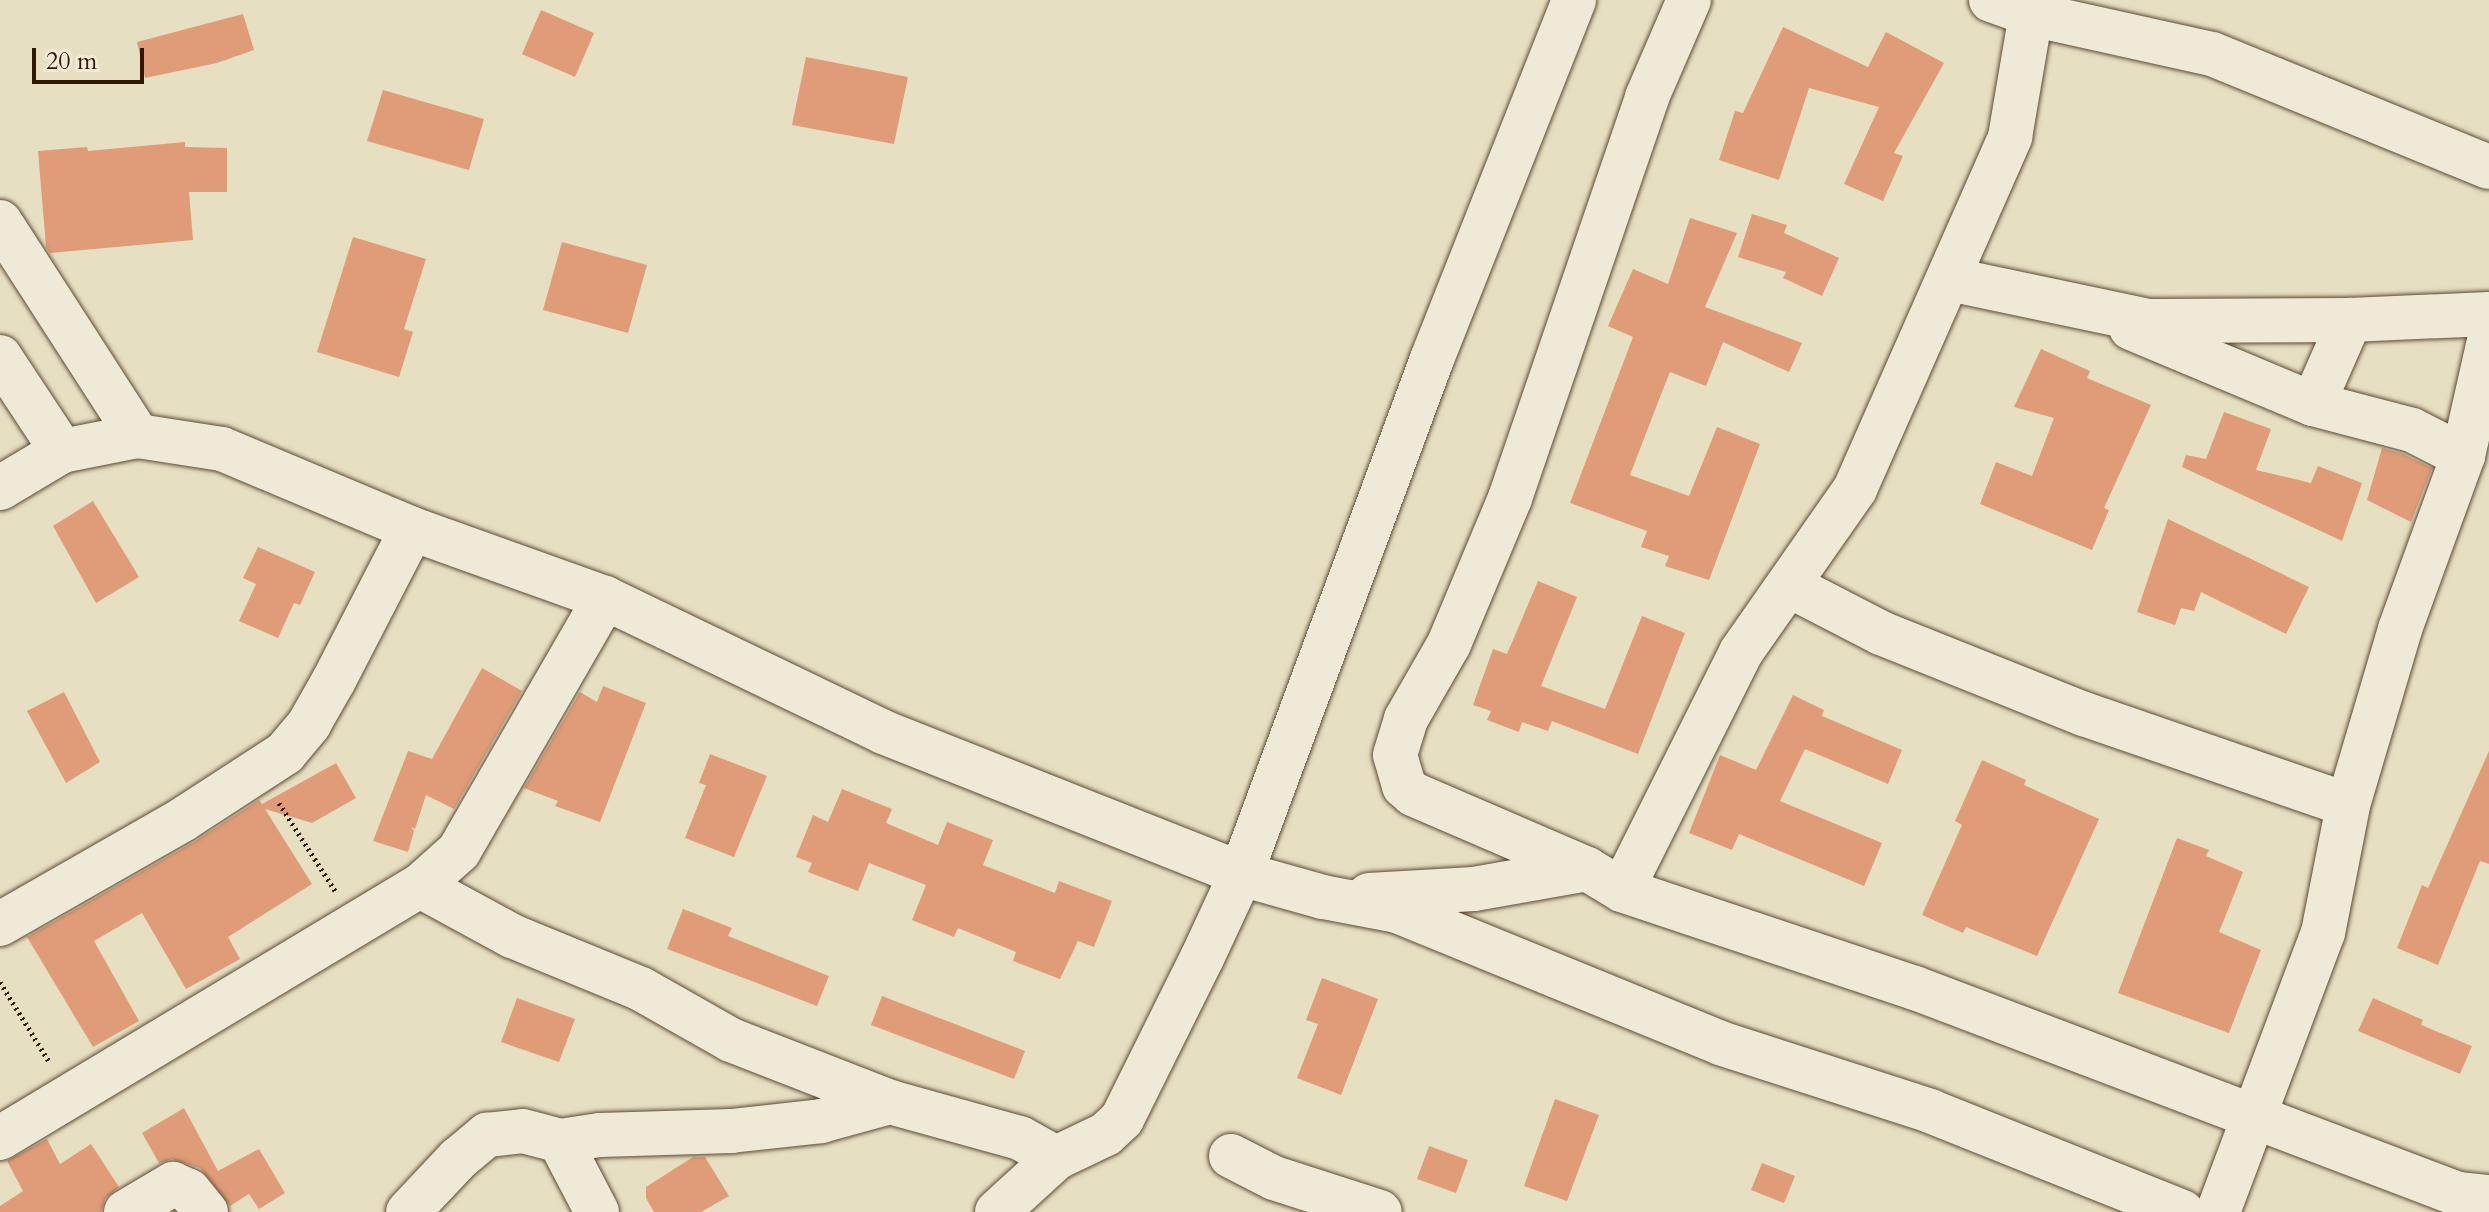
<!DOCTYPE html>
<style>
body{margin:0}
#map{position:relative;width:2489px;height:1212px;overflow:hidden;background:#e7dfc2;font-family:Cardo,serif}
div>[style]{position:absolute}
.building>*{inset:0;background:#e09c78}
.path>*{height:5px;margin-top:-2.5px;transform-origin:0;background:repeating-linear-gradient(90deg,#311806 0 2px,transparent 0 6px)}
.roads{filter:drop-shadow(0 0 2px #5e4a35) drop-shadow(0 0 2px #5e4a35)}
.street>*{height:44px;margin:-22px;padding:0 22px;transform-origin:22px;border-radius:22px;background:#efead7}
span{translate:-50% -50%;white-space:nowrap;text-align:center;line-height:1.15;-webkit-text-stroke:7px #efead7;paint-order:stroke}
.scale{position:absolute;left:32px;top:48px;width:112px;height:36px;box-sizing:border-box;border:4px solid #311806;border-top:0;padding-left:10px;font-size:24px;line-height:28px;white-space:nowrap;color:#311806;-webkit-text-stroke:6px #efead7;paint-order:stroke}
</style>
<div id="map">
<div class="building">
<div style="clip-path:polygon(541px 10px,594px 33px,575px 77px,522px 54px)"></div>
<div style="clip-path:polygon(243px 14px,254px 50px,217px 63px,145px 78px,137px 42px)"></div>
<div style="clip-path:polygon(1783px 27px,1868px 67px,1886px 32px,1944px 63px,1894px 153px,1903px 156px,1883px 201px,1844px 184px,1879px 107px,1809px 88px,1779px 180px,1719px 160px,1735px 111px,1743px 113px)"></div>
<div style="clip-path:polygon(806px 57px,908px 77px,894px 144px,792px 125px)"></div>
<div style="clip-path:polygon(383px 90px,484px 119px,469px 170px,367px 141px)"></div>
<div style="clip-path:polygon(185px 142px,185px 147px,227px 148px,227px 192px,189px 192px,193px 240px,50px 253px,46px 247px,38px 151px,87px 147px,88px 151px)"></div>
<div style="clip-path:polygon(1752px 214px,1787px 225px,1784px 233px,1839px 258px,1822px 296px,1783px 278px,1786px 272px,1738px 257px)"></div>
<div style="clip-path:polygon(1690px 218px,1737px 233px,1705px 307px,1802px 343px,1789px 372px,1723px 342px,1706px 386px,1670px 372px,1660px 397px,1630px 475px,1689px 496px,1717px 427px,1760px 444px,1709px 580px,1665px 566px,1669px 556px,1641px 547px,1647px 531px,1570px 503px,1633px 337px,1608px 326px,1633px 269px,1668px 284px)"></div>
<div style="clip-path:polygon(353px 237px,426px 259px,404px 329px,413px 332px,399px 377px,317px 352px)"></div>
<div style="clip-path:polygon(562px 242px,647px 265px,628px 333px,543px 310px)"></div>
<div style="clip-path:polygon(2041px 349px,2090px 371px,2087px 378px,2151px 405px,2104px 508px,2109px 510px,2092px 550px,1980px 504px,1996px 462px,2032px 476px,2054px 418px,2014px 407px)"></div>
<div style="clip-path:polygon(2224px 412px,2271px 429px,2256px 470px,2311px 483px,2318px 466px,2362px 483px,2342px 541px,2182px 467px,2186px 455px,2206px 459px)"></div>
<div style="clip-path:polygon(2382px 448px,2403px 454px,2432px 468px,2411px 522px,2367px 500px)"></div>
<div style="clip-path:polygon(93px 501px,139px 577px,96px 603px,53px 526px)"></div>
<div style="clip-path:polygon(2168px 519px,2309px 587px,2286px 634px,2201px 592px,2194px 611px,2181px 608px,2175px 625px,2137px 612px)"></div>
<div style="clip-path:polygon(258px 547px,315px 572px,300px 605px,294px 603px,278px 638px,239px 621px,256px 584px,243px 578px)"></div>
<div style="clip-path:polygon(1538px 581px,1577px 597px,1541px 686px,1605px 709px,1642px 616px,1685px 633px,1638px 754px,1552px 721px,1548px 731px,1522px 722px,1519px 732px,1487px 720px,1491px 711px,1473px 705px,1493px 649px,1507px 654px)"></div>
<div style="clip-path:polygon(482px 668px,522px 691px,454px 809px,426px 795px,415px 829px,411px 827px,414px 831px,408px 852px,373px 841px,408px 751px,432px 759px)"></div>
<div style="clip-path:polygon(603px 686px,646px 703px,600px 822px,555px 806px,558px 801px,524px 788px,580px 692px,597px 702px)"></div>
<div style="clip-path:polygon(64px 692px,100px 762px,66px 783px,27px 711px)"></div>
<div style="clip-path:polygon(1793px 695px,1824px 710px,1822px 716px,1902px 750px,1888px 784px,1805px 749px,1780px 801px,1882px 843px,1864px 886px,1739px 834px,1732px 850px,1689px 833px,1720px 755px,1756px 770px)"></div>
<div style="clip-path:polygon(2489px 751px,2489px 864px,2480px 861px,2438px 965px,2397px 948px,2422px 885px,2428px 888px)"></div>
<div style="clip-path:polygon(710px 754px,767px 776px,734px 857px,685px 838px,706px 785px,699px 783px)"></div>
<div style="clip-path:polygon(1982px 760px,2026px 780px,2024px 785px,2099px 819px,2037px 956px,1966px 927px,1963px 933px,1922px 915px,1962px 825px,1955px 821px)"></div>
<div style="clip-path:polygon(336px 763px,356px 798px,312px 823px,265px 809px,312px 884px,228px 937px,240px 959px,186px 989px,142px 913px,94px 941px,139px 1021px,93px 1047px,27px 937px,194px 842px,259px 800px,262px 804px)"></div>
<div style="clip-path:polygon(842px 789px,892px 809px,886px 823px,938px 845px,947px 822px,993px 840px,983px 865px,1055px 893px,1059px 881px,1112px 901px,1094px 947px,1078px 941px,1060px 979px,1013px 961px,1016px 952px,958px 928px,954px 937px,912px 920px,926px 885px,869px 863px,858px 891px,808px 872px,812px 863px,796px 857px,813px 815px,828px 822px)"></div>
<div style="clip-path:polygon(2177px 838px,2209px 850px,2206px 856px,2243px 872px,2219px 932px,2261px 950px,2229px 1033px,2118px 993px)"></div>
<div style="clip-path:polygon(683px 909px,732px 928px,728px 936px,829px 976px,817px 1006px,667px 949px)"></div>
<div style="clip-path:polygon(1322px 978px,1378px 999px,1341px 1095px,1297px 1078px,1318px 1024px,1306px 1020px)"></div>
<div style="clip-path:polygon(882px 996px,1025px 1051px,1014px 1079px,871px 1025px)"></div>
<div style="clip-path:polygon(517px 998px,575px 1019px,559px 1062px,501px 1042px)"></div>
<div style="clip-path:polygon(2373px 998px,2423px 1020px,2421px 1025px,2472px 1046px,2460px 1074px,2358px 1031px)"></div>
<div style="clip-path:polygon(1555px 1099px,1599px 1115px,1567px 1201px,1524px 1186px)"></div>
<div style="clip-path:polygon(184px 1108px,218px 1171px,259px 1149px,285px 1193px,259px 1209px,249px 1194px,230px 1206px,200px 1168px,172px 1159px,159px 1163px,142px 1133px)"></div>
<div style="clip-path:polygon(47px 1139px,60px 1164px,91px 1144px,119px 1187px,105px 1199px,101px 1212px,0 1212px,0 1206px,23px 1191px,7px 1161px)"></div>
<div style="clip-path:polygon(1429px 1146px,1468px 1160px,1456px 1193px,1417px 1179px)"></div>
<div style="clip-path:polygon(693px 1157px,705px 1157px,729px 1196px,701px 1212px,654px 1212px,646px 1198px,646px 1187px)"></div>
<div style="clip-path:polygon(1762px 1163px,1795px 1176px,1784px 1203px,1751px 1190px)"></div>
</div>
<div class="path">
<div style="left:279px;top:803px;width:106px;rotate:57.4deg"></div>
<div style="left:0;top:982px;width:95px;rotate:58.3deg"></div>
</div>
<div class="roads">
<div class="street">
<div style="left:1991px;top:0;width:42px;rotate:19.3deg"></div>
<div style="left:2031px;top:14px;width:185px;rotate:12.5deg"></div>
<div style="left:2212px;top:54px;width:299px;rotate:22.2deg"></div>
<div style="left:0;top:222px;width:255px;rotate:57.2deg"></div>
<div style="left:1949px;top:279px;width:204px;rotate:11.9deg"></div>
<div style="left:2149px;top:321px;width:201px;rotate:-0.3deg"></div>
<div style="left:2350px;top:320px;width:139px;rotate:-2.5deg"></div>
<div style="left:2131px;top:328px;width:197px;rotate:22.7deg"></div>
<div style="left:2313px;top:404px;width:102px;rotate:14.7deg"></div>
<div style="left:2412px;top:430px;width:57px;rotate:27deg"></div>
<div style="left:0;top:357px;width:113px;rotate:56.6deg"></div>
<div style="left:2313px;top:404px;width:92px;rotate:-66.2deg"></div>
<div style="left:0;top:488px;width:72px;rotate:-30.8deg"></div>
<div style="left:62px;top:451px;width:77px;rotate:-11.2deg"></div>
<div style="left:138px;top:436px;width:85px;rotate:8.8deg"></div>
<div style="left:222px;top:449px;width:206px;rotate:22.8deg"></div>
<div style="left:412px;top:529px;width:205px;rotate:19.7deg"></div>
<div style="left:605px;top:598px;width:309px;rotate:25.7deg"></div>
<div style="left:883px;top:732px;width:385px;rotate:21.6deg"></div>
<div style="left:1241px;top:874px;width:85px;rotate:15.7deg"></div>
<div style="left:1323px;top:897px;width:75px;rotate:10.7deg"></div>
<div style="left:1397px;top:911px;width:349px;rotate:22.2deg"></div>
<div style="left:1720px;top:1043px;width:221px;rotate:17.9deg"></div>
<div style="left:1930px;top:1111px;width:272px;rotate:21.8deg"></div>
<div style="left:1790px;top:586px;width:102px;rotate:27.3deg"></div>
<div style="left:1881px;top:633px;width:219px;rotate:21.8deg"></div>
<div style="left:2084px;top:714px;width:279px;rotate:19deg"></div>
<div style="left:1587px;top:869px;width:189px;rotate:-156.7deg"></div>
<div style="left:1413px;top:794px;width:12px;rotate:-138deg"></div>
<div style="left:1404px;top:786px;width:32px;rotate:-106deg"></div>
<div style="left:1395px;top:755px;width:38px;rotate:-73deg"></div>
<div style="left:1406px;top:719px;width:86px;rotate:-60.2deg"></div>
<div style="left:1449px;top:644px;width:158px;rotate:-67.3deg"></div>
<div style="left:1510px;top:498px;width:424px;rotate:-71.1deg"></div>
<div style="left:1647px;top:97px;width:106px;rotate:-66.6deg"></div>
<div style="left:420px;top:886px;width:52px;rotate:-41.9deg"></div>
<div style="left:459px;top:851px;width:292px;rotate:-60deg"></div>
<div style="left:1622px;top:890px;width:266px;rotate:-63.4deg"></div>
<div style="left:1741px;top:652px;width:199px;rotate:-55deg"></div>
<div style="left:1855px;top:489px;width:385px;rotate:-66.2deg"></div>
<div style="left:2010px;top:137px;width:125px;rotate:-80.3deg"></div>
<div style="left:2031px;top:14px;width:15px;rotate:-67deg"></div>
<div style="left:1369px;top:895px;width:105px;rotate:-3.3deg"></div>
<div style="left:1474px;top:889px;width:115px;rotate:-10deg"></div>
<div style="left:1587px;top:869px;width:41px;rotate:31deg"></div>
<div style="left:1622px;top:890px;width:309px;rotate:18.5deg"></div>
<div style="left:1915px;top:988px;width:581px;rotate:20.78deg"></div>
<div style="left:2458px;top:1194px;width:31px;rotate:6deg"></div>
<div style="left:0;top:924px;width:210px;rotate:-29.7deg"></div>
<div style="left:182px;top:820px;width:123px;rotate:-33deg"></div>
<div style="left:285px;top:753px;width:38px;rotate:-50deg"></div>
<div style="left:309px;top:724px;width:51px;rotate:-60.4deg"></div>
<div style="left:334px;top:680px;width:170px;rotate:-62.7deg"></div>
<div style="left:0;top:1138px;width:490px;rotate:-31deg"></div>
<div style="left:420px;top:886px;width:105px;rotate:28.5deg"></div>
<div style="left:512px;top:936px;width:139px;rotate:22.3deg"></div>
<div style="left:641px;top:989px;width:103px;rotate:29.5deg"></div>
<div style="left:731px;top:1040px;width:171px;rotate:21.3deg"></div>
<div style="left:890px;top:1102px;width:135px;rotate:15.5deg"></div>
<div style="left:1020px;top:1138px;width:41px;rotate:29.1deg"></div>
<div style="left:560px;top:1141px;width:80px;rotate:62.5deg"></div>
<div style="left:1231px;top:1156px;width:48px;rotate:27.1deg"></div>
<div style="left:1274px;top:1178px;width:111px;rotate:17.8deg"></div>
<div style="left:126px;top:1212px;width:55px;rotate:-30.8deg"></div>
<div style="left:173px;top:1184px;width:17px;rotate:24deg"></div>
<div style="left:189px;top:1191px;width:27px;rotate:51deg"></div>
<div style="left:408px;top:1212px;width:73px;rotate:-46.7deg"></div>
<div style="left:458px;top:1159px;width:38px;rotate:-40deg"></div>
<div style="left:487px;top:1135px;width:36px;rotate:-6deg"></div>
<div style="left:523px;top:1131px;width:38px;rotate:15deg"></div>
<div style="left:560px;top:1141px;width:40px;rotate:-8.5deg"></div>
<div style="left:600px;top:1135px;width:131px;rotate:-1.7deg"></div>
<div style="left:731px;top:1131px;width:91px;rotate:-6.3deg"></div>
<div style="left:821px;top:1121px;width:72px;rotate:-15.4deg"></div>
<div style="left:997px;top:1212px;width:80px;rotate:-42.5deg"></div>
<div style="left:1056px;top:1158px;width:55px;rotate:-25.6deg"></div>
<div style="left:1106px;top:1134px;width:22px;rotate:-43deg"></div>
<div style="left:1122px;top:1119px;width:180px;rotate:-63.6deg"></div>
<div style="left:1202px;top:958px;width:93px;rotate:-65.1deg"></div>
<div style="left:1241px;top:874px;width:549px;rotate:-69.65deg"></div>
<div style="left:1432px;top:359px;width:386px;rotate:-68.4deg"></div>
<div style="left:2218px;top:1212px;width:298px;rotate:-69.4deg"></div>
<div style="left:2323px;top:933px;width:130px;rotate:-78.9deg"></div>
<div style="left:2348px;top:805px;width:184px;rotate:-73.5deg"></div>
<div style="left:2400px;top:629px;width:184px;rotate:-70deg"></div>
<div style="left:2463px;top:456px;width:118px;rotate:-77.3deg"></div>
</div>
</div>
<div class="scale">20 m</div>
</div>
